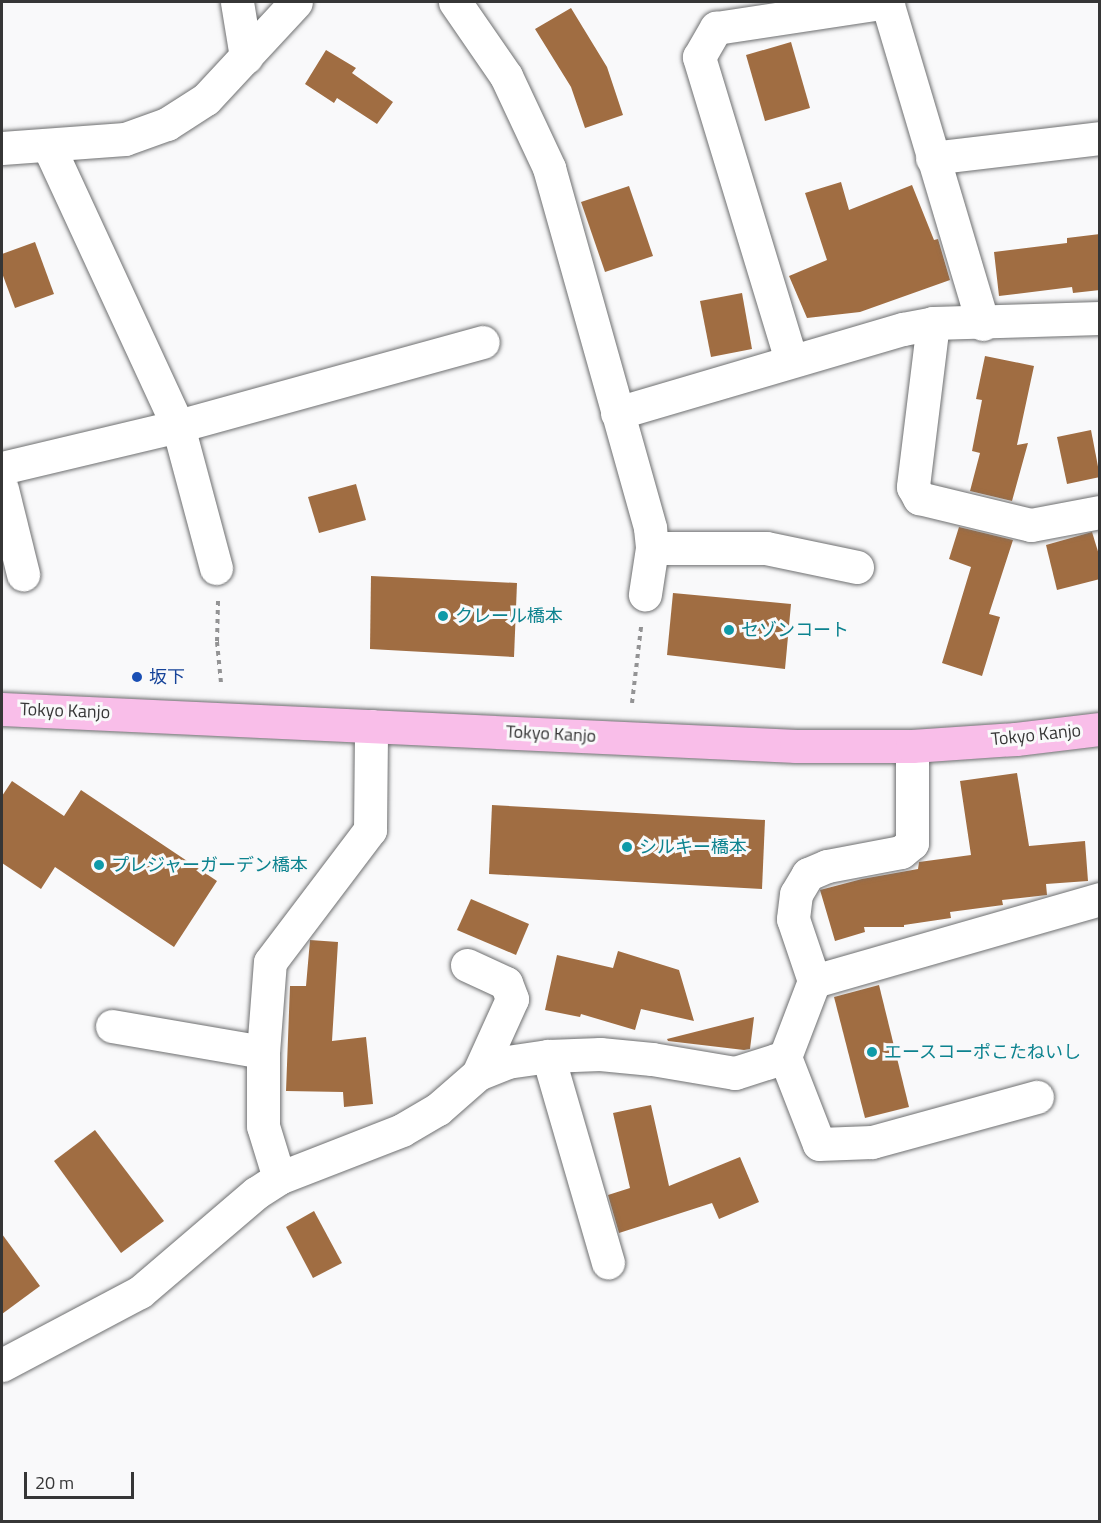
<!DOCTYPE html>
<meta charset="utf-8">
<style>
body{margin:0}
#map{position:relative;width:1101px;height:1523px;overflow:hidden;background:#f9f9fa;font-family:"Titillium Web","Noto Sans JP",sans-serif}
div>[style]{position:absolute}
.building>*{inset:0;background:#a06d42}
.path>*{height:4px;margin-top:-2px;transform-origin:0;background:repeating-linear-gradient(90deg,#939394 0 4.5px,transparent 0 9px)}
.roads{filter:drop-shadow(0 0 2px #6f7071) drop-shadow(0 0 2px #6f7071)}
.minor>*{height:33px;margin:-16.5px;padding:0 16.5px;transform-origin:16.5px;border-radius:16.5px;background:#fff}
.highway>*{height:33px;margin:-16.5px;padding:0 16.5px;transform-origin:16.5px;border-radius:16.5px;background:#f9bee9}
.dots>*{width:16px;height:16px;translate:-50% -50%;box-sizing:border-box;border:3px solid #f9f9fa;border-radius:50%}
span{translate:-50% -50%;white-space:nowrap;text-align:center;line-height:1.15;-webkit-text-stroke:6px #f9f9fa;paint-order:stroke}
.culture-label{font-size:18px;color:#0d838f}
.left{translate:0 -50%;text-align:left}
.transit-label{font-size:18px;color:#164399}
.street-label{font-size:18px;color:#363636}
.frame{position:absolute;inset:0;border:3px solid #363636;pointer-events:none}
.scale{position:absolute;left:24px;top:1472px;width:110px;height:27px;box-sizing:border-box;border:3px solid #363636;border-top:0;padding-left:8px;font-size:18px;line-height:21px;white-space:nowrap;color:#363636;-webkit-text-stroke:4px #f9f9fa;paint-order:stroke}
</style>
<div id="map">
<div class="building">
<div style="clip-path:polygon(571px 8px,607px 67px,623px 115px,585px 128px,571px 87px,535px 29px)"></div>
<div style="clip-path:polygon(791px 42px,810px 108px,765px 121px,746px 55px)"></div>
<div style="clip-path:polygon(326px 50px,356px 68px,352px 73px,393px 102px,377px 124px,337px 98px,334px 103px,305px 84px)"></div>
<div style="clip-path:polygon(841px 182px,849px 210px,912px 185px,934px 240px,938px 239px,950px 280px,860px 312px,807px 318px,789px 276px,827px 260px,805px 193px)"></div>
<div style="clip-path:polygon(629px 186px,653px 256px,605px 272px,581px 202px)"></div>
<div style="clip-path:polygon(1100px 234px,1100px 290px,1073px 293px,1072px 287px,999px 296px,994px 252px,1067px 243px,1067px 238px)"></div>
<div style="clip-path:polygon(35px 242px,54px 294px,15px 308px,2px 273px,2px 254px)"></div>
<div style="clip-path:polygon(742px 293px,752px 349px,711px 357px,700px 301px)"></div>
<div style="clip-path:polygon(985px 356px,1034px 366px,1017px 445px,1028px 443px,1012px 501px,970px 491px,980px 453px,972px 451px,982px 400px,976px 399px)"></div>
<div style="clip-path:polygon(1091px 430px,1100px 477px,1067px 484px,1057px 437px)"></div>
<div style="clip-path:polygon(356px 484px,366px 520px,319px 533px,308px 497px)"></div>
<div style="clip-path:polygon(959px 527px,1013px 540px,989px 614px,1000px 617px,982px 676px,942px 663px,971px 567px,949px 559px)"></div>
<div style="clip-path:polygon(1092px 532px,1100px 558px,1100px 579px,1057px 590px,1046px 545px)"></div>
<div style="clip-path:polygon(371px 576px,517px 583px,514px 657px,370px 649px)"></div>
<div style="clip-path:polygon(673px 593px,791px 604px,785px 669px,667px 655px)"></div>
<div style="clip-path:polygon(1017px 773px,1029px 846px,1085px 841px,1088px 881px,1046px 884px,1047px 895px,1002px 900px,1003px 905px,950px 912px,951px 918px,904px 925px,904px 927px,864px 927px,865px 932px,835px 941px,820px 890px,862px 879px,918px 869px,919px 862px,971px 855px,960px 781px)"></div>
<div style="clip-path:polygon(12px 781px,64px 816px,81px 790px,217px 881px,174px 947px,55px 867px,41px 889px,2px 863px,2px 796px)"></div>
<div style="clip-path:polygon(492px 805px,765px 820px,762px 889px,489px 874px)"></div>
<div style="clip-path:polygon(471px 899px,529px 924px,516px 955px,457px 930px)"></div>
<div style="clip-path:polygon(310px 940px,338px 942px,332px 1041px,366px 1037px,373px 1104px,344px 1107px,343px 1092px,286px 1091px,290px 986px,306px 986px)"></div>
<div style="clip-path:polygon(618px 951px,679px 970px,694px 1021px,641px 1009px,635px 1030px,581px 1014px,580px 1017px,545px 1010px,557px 955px,613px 968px)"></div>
<div style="clip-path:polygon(879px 985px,909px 1107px,865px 1118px,834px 997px)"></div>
<div style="clip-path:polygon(754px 1017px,750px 1049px,744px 1050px,668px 1041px,667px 1039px)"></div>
<div style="clip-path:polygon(651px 1105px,669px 1186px,740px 1157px,759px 1202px,719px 1219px,712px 1203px,619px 1233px,608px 1195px,630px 1188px,613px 1113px)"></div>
<div style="clip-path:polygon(95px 1130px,164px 1221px,121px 1253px,54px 1161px)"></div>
<div style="clip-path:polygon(314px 1211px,342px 1263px,313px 1278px,286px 1227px)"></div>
<div style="clip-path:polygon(2px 1234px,40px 1286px,2px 1314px)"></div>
</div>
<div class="path">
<div style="left:218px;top:601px;width:41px;rotate:91.4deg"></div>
<div style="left:217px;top:642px;width:41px;rotate:84.4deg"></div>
<div style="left:632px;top:703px;width:77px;rotate:-83.2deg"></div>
</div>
<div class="roads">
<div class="minor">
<div style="left:237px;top:2px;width:56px;rotate:80.7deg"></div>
<div style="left:455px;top:2px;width:90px;rotate:55.4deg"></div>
<div style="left:506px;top:76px;width:102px;rotate:64.9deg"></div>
<div style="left:549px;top:168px;width:374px;rotate:74.3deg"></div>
<div style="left:650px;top:528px;width:20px;rotate:84deg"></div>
<div style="left:652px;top:548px;width:47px;rotate:98.7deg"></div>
<div style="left:887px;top:2px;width:336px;rotate:73.4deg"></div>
<div style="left:48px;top:145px;width:310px;rotate:65.2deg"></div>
<div style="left:178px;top:426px;width:147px;rotate:75deg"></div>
<div style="left:2px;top:148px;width:123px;rotate:-4.2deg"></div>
<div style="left:125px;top:139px;width:45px;rotate:-19.7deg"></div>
<div style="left:167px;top:124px;width:46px;rotate:-32.7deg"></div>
<div style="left:206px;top:99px;width:132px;rotate:-47.1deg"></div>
<div style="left:932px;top:158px;width:169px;rotate:-6.8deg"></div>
<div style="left:933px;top:323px;width:165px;rotate:97deg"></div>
<div style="left:913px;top:487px;width:13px;rotate:61deg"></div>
<div style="left:919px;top:498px;width:115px;rotate:13.6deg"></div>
<div style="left:1031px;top:525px;width:70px;rotate:-10.7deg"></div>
<div style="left:791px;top:360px;width:317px;rotate:-106.9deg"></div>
<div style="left:699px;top:57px;width:34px;rotate:-60deg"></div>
<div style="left:716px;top:28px;width:174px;rotate:-8.6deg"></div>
<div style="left:617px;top:413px;width:298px;rotate:-16.4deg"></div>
<div style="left:903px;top:329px;width:31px;rotate:-11deg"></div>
<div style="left:933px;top:323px;width:167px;rotate:-1.7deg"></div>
<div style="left:2px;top:468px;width:181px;rotate:-13.4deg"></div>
<div style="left:178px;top:426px;width:316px;rotate:-15.4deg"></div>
<div style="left:2px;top:489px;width:88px;rotate:76.1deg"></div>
<div style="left:652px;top:548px;width:114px"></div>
<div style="left:766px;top:548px;width:93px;rotate:11.8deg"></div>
<div style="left:912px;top:746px;width:97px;rotate:90deg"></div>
<div style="left:912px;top:843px;width:14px;rotate:141deg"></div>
<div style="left:901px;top:852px;width:75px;rotate:169.3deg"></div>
<div style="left:827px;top:866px;width:21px;rotate:157deg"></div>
<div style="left:808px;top:874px;width:23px;rotate:121deg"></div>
<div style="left:796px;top:894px;width:25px;rotate:97deg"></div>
<div style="left:793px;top:919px;width:65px;rotate:71.3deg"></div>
<div style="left:814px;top:981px;width:81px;rotate:110.9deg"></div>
<div style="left:785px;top:1057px;width:93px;rotate:68.7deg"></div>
<div style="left:819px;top:1144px;width:53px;rotate:-2.2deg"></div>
<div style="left:872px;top:1142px;width:171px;rotate:-15.3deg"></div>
<div style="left:467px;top:965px;width:43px;rotate:24.8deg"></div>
<div style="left:506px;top:983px;width:17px;rotate:69deg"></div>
<div style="left:512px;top:999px;width:82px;rotate:114.4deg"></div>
<div style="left:814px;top:981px;width:298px;rotate:-16deg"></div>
<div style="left:112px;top:1026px;width:153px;rotate:9.8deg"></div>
<div style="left:548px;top:1056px;width:215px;rotate:73.8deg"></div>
<div style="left:279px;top:1178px;width:54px;rotate:-107.1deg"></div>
<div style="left:263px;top:1126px;width:74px;rotate:-90deg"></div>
<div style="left:263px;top:1052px;width:90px;rotate:-85.6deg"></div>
<div style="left:270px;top:962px;width:166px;rotate:-52.9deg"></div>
<div style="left:370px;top:830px;width:104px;rotate:-89.4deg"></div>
<div style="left:2px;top:1365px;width:156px;rotate:-27.9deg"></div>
<div style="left:140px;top:1292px;width:153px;rotate:-40.5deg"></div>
<div style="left:256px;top:1193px;width:27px;rotate:-33deg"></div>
<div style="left:279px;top:1178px;width:132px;rotate:-21.3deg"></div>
<div style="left:402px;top:1130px;width:42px;rotate:-30.3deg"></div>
<div style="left:438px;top:1109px;width:53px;rotate:-41.2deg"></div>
<div style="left:478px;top:1074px;width:31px;rotate:-22deg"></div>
<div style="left:507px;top:1062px;width:41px;rotate:-8.3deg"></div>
<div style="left:548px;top:1056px;width:52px;rotate:-2.2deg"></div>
<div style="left:600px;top:1054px;width:52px;rotate:5.5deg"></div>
<div style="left:652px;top:1059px;width:84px;rotate:9.6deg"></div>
<div style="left:735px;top:1073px;width:52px;rotate:-17.7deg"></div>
</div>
<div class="highway">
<div style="left:2px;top:709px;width:795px;rotate:2.67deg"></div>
<div style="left:796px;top:746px;width:116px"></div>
<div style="left:912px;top:746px;width:104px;rotate:-3.9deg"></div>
<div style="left:1016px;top:739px;width:85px;rotate:-6.8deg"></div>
</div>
</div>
<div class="dots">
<div style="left:443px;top:616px;background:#0f9aa8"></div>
<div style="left:729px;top:630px;background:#0f9aa8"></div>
<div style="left:137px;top:677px;background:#1a4fb4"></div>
<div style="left:627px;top:847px;background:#0f9aa8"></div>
<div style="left:99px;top:865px;background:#0f9aa8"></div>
<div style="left:872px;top:1052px;background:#0f9aa8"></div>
</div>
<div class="culture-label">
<span class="left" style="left:455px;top:616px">クレール橋本</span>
<span class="left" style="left:741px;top:630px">セゾンコート</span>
<span class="left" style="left:639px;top:847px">シルキー橋本</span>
<span class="left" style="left:111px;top:865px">プレジャーガーデン橋本</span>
<span class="left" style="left:884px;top:1052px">エースコーポこたねいし</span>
</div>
<div class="transit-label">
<span class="left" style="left:149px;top:677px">坂下</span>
</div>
<div class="street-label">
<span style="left:65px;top:711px;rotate:2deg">Tokyo Kanjo</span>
<span style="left:551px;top:734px;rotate:3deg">Tokyo Kanjo</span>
<span style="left:1036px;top:735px;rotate:-6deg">Tokyo Kanjo</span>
</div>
<div class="frame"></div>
<div class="scale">20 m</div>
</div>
